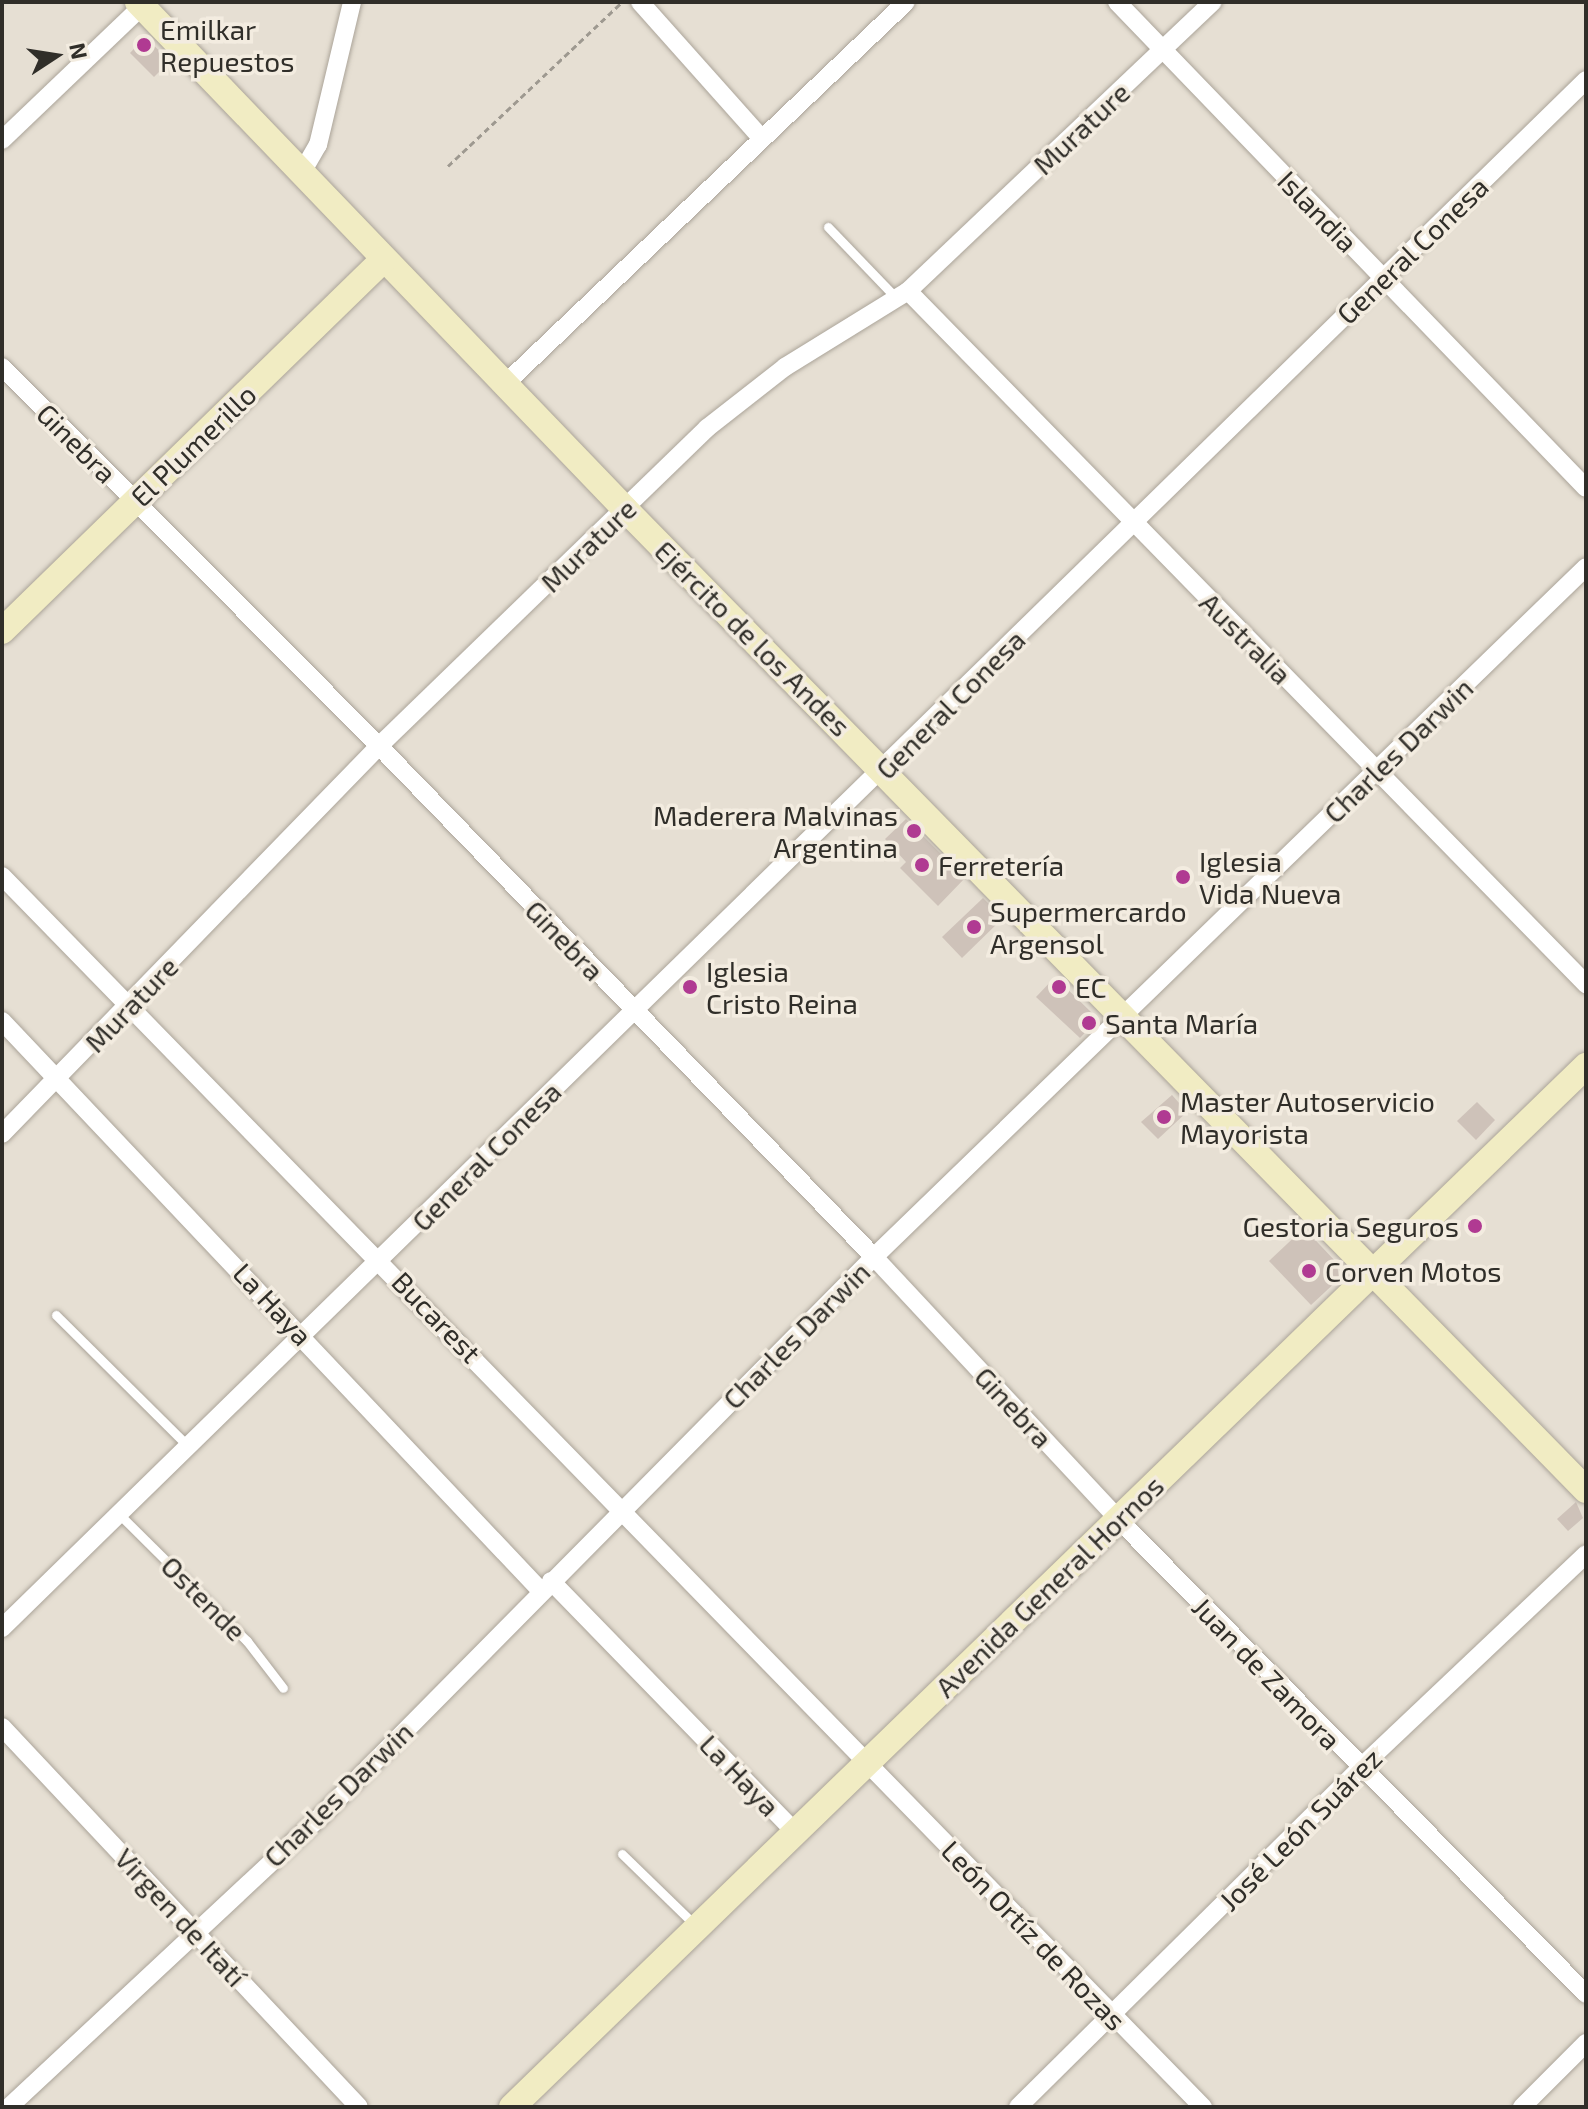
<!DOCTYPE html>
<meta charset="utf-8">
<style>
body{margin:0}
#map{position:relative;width:1588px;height:2109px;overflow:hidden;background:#e6dfd3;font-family:"Exo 2",sans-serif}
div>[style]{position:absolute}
.building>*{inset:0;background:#cec2b9}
.path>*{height:3px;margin-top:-1.5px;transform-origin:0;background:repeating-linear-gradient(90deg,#9e9990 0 6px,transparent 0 10px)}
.roads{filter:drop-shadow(0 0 2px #aba499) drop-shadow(0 0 2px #aba499)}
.lane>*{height:9px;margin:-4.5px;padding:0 4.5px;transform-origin:4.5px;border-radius:4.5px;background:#fff}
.street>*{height:18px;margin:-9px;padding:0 9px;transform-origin:9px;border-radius:9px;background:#fff}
.secondary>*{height:26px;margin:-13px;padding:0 13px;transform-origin:13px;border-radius:13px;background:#f1ecc3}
.dots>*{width:22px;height:22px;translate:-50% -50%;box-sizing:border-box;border:4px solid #f3ece0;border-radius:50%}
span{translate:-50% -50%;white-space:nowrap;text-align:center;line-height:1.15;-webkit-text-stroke:7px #f3ece0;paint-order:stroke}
.poi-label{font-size:28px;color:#302e29}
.left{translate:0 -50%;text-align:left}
.right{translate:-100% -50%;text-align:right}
.street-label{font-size:28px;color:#302e29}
.frame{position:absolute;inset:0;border:4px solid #302e29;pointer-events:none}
.north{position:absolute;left:16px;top:16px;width:80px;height:80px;-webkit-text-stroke:6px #f3ece0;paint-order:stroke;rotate:78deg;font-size:22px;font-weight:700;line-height:32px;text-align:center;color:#302e29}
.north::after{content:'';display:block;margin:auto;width:28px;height:36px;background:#302e29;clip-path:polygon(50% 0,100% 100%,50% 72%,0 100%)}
</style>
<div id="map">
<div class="building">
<div style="clip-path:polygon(145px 37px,170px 61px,154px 77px,130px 53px)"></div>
<div style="clip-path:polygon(906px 819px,965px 878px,938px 906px,900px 868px,906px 862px,885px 839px)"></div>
<div style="clip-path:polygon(983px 898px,1003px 918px,962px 958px,942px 937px)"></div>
<div style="clip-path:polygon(1055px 977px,1093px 1014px,1094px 1023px,1080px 1038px,1036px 997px)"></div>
<div style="clip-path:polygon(1172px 1095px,1187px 1112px,1158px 1139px,1141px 1122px)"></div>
<div style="clip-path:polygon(1477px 1102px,1495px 1120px,1476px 1140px,1457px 1121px)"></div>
<div style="clip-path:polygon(1304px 1228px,1337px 1263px,1339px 1279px,1311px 1305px,1269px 1261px)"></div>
<div style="clip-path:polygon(1576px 1502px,1583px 1518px,1568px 1531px,1557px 1519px)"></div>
</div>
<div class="path">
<div style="left:448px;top:166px;width:239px;rotate:-43.3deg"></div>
</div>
<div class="roads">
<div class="lane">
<div style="left:828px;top:227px;width:98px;rotate:46.2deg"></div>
<div style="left:56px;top:1315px;width:186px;rotate:44.8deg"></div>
<div style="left:119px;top:1514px;width:180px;rotate:44.8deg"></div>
<div style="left:247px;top:1641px;width:59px;rotate:52.5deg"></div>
<div style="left:622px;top:1854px;width:103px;rotate:44.2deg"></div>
</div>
<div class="street">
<div style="left:640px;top:2px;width:182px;rotate:48.3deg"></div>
<div style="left:1117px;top:2px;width:675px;rotate:46.02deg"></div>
<div style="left:2px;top:140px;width:194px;rotate:-43.7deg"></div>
<div style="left:301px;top:174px;width:34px;rotate:-60deg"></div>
<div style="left:318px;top:145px;width:147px;rotate:-76.6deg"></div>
<div style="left:908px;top:291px;width:970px;rotate:45.63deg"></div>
<div style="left:2px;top:367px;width:535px;rotate:45.15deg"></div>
<div style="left:379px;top:746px;width:711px;rotate:45.91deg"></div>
<div style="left:874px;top:1257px;width:359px;rotate:47deg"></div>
<div style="left:1119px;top:1520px;width:665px;rotate:45.43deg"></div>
<div style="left:506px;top:383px;width:552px;rotate:-43.61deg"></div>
<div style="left:2px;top:876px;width:1720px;rotate:45.71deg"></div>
<div style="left:2px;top:1021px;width:784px;rotate:46.6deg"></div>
<div style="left:2px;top:1134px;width:541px;rotate:-45.82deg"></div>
<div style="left:379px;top:746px;width:457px;rotate:-44.1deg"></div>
<div style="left:707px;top:428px;width:99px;rotate:-38deg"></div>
<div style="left:785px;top:367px;width:145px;rotate:-31.7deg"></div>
<div style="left:908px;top:291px;width:420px;rotate:-43.5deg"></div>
<div style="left:551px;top:1581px;width:349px;rotate:45.8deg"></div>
<div style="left:2px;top:1628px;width:2215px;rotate:-44.34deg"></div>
<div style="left:2px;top:1727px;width:521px;rotate:46.79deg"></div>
<div style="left:9px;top:2107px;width:427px;rotate:-43deg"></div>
<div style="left:321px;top:1816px;width:786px;rotate:-45.31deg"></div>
<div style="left:874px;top:1257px;width:991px;rotate:-44.1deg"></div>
<div style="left:1018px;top:2107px;width:482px;rotate:-44.7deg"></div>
<div style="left:1360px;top:1768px;width:311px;rotate:-43.4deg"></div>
<div style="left:1522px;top:2107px;width:91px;rotate:-45deg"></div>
</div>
<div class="secondary">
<div style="left:138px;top:2px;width:703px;rotate:46.15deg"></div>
<div style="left:625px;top:509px;width:1373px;rotate:45.59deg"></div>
<div style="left:2px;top:631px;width:533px;rotate:-44.24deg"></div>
<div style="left:512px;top:2107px;width:1496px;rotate:-44.11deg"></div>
</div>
</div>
<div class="dots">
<div style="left:144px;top:45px;background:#b03a92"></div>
<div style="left:914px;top:831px;background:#b03a92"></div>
<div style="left:922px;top:865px;background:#b03a92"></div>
<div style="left:1183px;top:877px;background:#b03a92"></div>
<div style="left:974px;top:927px;background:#b03a92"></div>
<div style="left:690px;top:987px;background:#b03a92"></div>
<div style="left:1059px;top:987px;background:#b03a92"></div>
<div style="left:1089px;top:1023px;background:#b03a92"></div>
<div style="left:1164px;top:1117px;background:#b03a92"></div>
<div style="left:1475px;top:1226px;background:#b03a92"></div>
<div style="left:1309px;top:1271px;background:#b03a92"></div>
</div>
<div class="poi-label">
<span class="left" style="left:160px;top:45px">Emilkar<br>Repuestos</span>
<span class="right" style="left:898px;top:831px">Maderera Malvinas<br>Argentina</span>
<span class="left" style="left:1199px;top:877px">Iglesia<br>Vida Nueva</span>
<span class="left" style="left:938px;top:865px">Ferretería</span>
<span class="left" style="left:990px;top:927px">Supermercardo<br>Argensol</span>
<span class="left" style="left:706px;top:987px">Iglesia<br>Cristo Reina</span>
<span class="left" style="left:1075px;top:987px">EC</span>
<span class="left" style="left:1105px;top:1023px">Santa María</span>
<span class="left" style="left:1180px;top:1117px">Master Autoservicio<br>Mayorista</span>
<span class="right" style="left:1459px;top:1226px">Gestoria Seguros</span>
<span class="left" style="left:1325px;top:1271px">Corven Motos</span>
</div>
<div class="street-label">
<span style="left:1081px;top:128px;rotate:-43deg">Murature</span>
<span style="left:1318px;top:211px;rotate:46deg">Islandia</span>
<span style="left:1412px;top:250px;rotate:-44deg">General Conesa</span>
<span style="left:77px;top:443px;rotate:45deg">Ginebra</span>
<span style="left:193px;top:445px;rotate:-44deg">El Plumerillo</span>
<span style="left:588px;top:545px;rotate:-44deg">Murature</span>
<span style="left:753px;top:638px;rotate:45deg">Ejército de los Andes</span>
<span style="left:1246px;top:638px;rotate:45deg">Australia</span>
<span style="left:950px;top:704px;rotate:-45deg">General Conesa</span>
<span style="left:1398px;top:750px;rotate:-44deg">Charles Darwin</span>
<span style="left:565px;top:940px;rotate:46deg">Ginebra</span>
<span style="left:131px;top:1004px;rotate:-46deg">Murature</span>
<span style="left:486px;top:1156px;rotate:-45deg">General Conesa</span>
<span style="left:273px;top:1304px;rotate:47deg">La Haya</span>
<span style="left:437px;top:1317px;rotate:46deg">Bucarest</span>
<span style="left:796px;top:1335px;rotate:-45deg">Charles Darwin</span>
<span style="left:1014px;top:1407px;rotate:47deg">Ginebra</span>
<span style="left:1049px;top:1586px;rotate:-44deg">Avenida General Hornos</span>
<span style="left:204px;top:1598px;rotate:45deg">Ostende</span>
<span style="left:1267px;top:1673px;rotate:46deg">Juan de Zamora</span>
<span style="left:740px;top:1775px;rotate:46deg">La Haya</span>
<span style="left:338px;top:1794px;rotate:-44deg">Charles Darwin</span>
<span style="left:1300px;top:1829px;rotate:-45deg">José León Suárez</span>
<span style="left:181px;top:1917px;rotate:47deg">Virgen de Itatí</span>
<span style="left:1034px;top:1935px;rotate:46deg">León Ortíz de Rozas</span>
</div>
<div class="frame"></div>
<div class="north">N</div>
</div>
